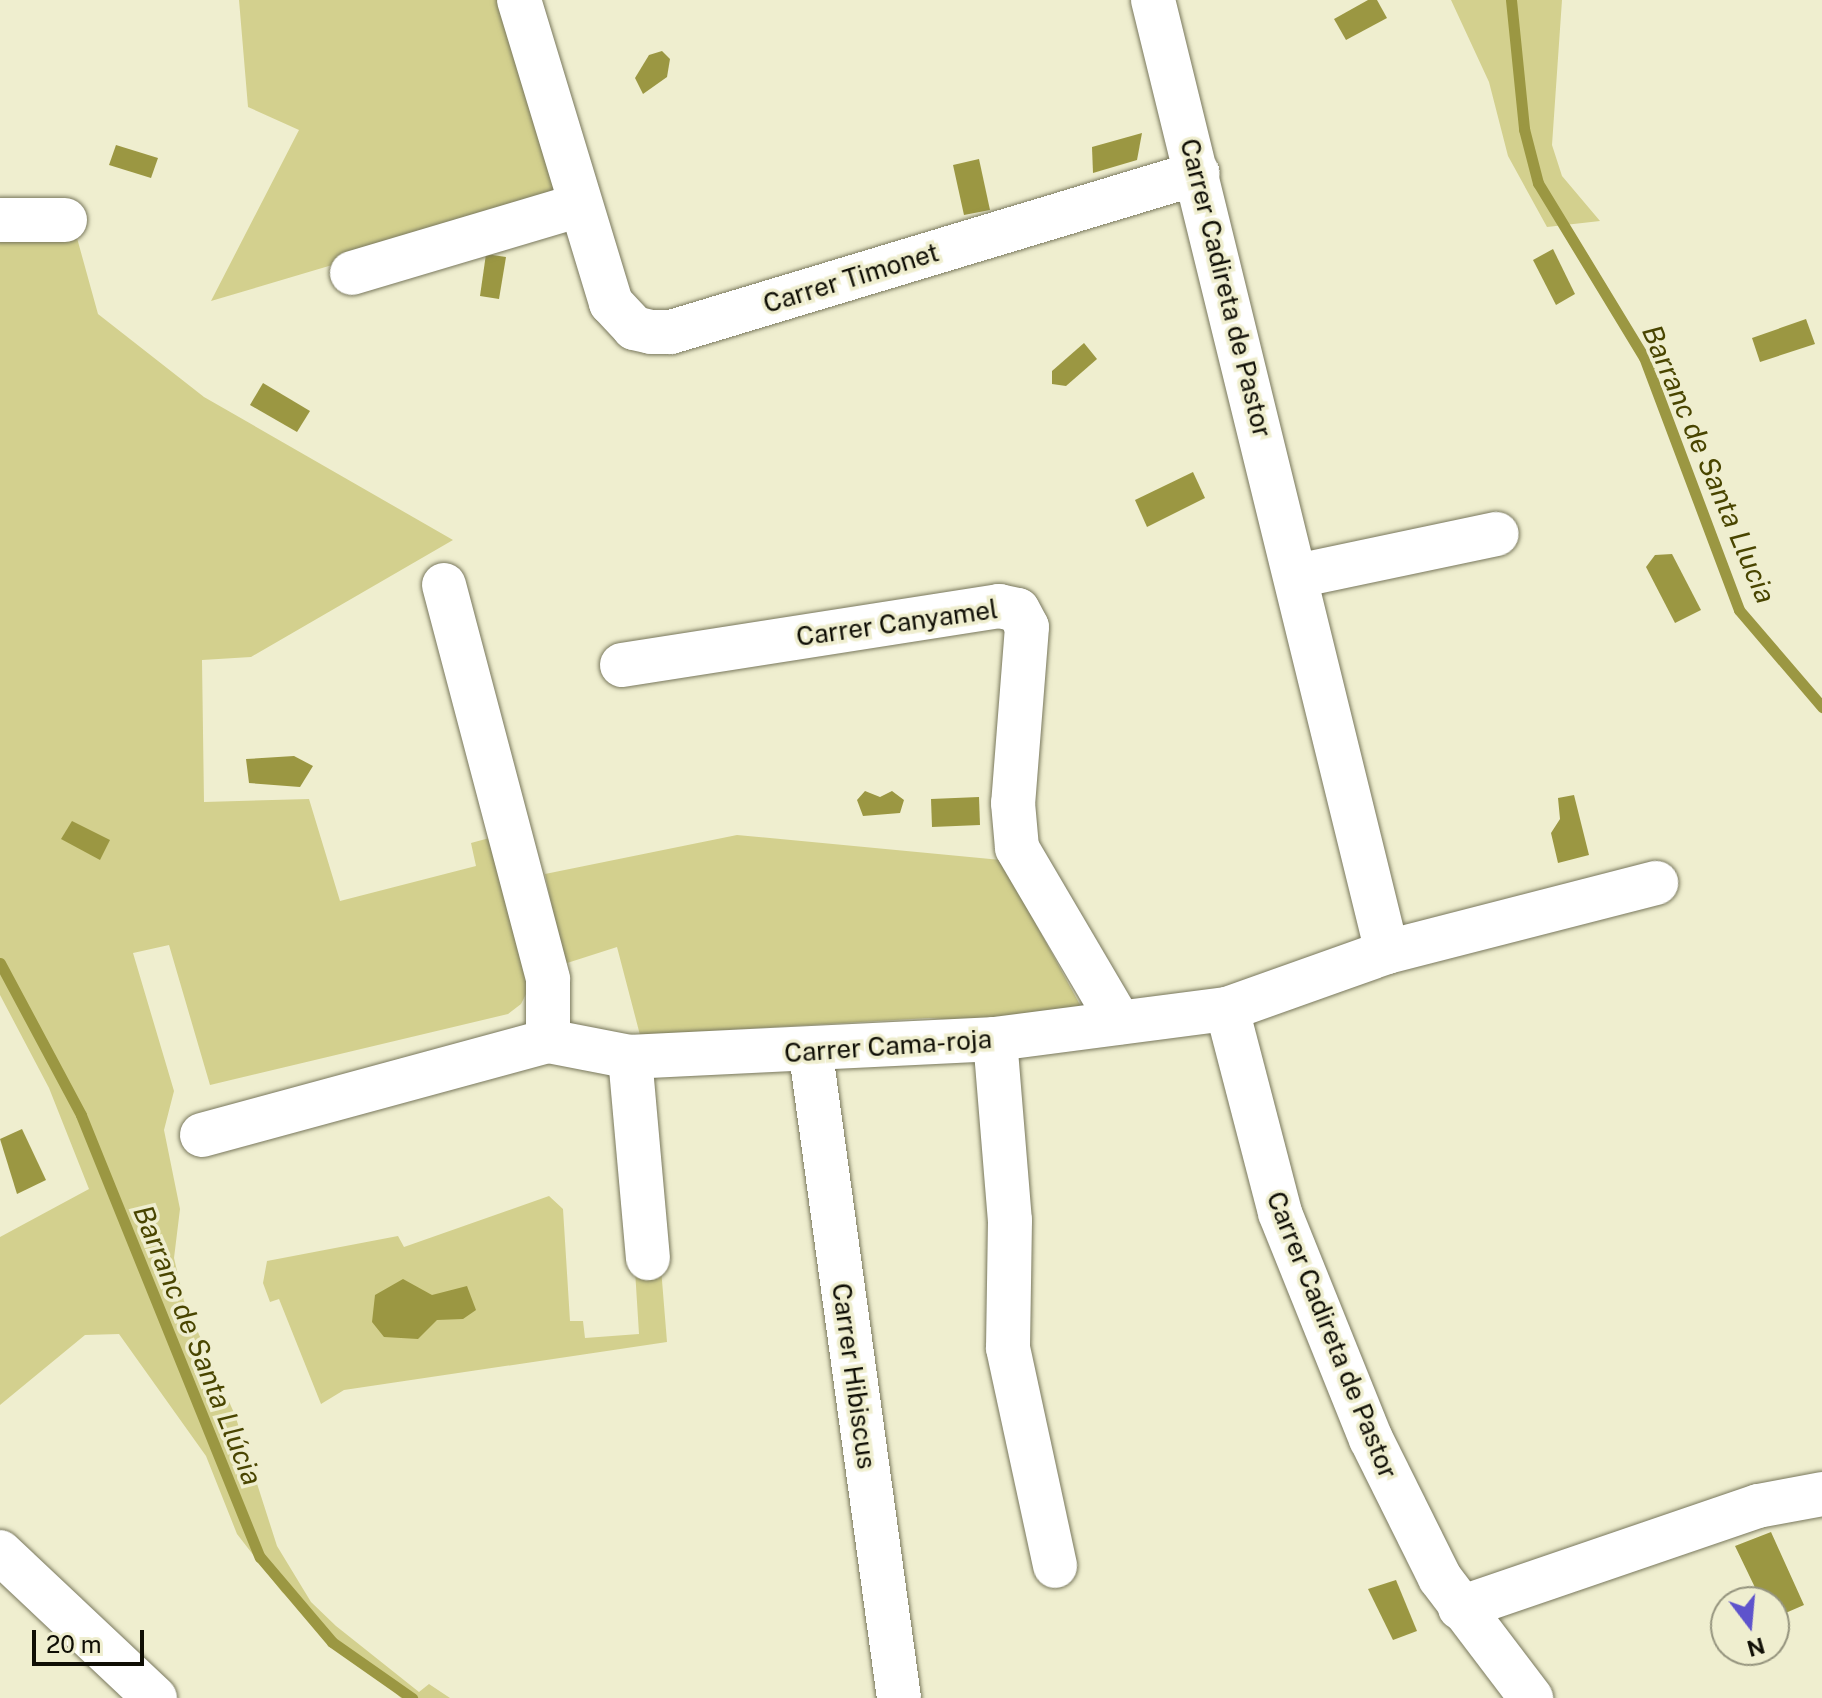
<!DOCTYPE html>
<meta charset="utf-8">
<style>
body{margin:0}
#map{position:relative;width:1822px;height:1698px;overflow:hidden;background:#efeecf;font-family:"Public Sans",sans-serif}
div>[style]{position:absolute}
.green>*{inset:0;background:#d3d08e}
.water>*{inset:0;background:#9b9742}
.stream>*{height:11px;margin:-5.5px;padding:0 5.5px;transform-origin:5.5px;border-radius:5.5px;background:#9b9742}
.roads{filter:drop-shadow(0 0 2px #79785d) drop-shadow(0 0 2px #79785d)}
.street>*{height:44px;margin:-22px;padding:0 22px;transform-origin:22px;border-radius:22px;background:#fff}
span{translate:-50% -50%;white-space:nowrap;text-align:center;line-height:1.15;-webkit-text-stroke:7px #efeecf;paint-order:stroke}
.street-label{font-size:26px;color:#0f0e05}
.water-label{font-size:28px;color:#494500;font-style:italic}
.north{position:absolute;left:1710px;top:1586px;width:80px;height:80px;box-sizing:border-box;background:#efeecf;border:2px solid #95947e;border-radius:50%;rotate:164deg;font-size:22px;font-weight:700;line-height:32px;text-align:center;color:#0f0e05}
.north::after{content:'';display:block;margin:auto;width:28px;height:36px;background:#5e53cc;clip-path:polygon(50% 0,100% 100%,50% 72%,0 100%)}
.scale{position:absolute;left:32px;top:1630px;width:112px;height:36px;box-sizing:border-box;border:4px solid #0f0e05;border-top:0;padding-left:10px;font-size:24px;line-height:28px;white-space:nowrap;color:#0f0e05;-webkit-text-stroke:6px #efeecf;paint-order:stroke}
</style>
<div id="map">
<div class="green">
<div style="clip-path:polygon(239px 0,498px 0,561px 197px,211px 301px,299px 130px,248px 107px)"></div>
<div style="clip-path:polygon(1451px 0,1562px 0,1552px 145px,1562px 176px,1600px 221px,1547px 227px,1508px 156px,1489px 82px)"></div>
<div style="clip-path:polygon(0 235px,77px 238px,98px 314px,204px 397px,453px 540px,251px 657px,202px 660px,204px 802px,309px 799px,340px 901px,476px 866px,471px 843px,493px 837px,528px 990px,521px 1004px,508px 1014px,210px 1085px,169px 945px,133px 953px,174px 1091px,164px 1130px,180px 1209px,174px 1258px,184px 1301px,235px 1415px,277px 1546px,311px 1602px,336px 1626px,419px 1692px,429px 1684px,450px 1698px,401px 1698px,282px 1592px,237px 1534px,206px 1456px,119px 1334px,85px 1335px,0 1405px,0 1237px,89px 1189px,49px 1088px,0 995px)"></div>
<div style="clip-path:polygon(737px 835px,1001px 860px,1085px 1014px,1005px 1024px,929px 1018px,640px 1035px,617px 947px,564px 964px,545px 874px)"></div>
<div style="clip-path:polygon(549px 1196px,563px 1209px,570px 1321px,583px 1321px,585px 1338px,639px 1334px,635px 1270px,661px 1268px,667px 1342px,344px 1390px,321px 1404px,279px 1299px,270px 1302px,263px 1283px,267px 1261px,398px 1236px,404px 1247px)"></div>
</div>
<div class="water">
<div style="clip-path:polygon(1368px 0,1377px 0,1387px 18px,1346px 40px,1334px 19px)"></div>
<div style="clip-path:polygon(662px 51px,670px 59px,667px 77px,643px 94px,635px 78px,649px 55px)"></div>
<div style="clip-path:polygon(1142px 133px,1137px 160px,1093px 173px,1092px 147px)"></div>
<div style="clip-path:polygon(116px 145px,158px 158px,151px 178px,109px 165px)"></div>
<div style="clip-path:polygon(979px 159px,990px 210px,964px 215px,953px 165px)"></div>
<div style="clip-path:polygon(1553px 249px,1575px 294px,1556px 305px,1533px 260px)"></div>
<div style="clip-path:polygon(486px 254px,506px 257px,499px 299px,480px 296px)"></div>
<div style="clip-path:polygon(1806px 319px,1815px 344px,1760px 362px,1752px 338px)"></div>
<div style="clip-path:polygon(1084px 343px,1097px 359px,1066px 386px,1052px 384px,1052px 371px)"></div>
<div style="clip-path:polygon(263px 383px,310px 411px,297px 432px,250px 405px)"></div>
<div style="clip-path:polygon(1193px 472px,1205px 498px,1147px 527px,1135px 500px)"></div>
<div style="clip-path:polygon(1672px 554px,1701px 610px,1675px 623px,1646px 567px,1655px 555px)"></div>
<div style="clip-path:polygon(294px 756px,313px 766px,300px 787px,249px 783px,246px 759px)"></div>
<div style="clip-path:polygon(865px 791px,880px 797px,892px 791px,904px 800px,900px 813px,863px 816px,857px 800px)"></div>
<div style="clip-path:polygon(1574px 795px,1589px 855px,1558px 863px,1551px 833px,1560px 819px,1558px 798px)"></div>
<div style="clip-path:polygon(979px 797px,980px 825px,932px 827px,931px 799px)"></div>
<div style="clip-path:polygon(72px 821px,110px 840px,100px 860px,61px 839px)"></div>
<div style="clip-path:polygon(22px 1129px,46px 1180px,17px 1194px,0 1139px)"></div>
<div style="clip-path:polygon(403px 1279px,432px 1295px,467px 1286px,476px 1310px,463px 1319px,437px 1320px,418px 1339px,384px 1337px,372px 1322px,375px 1295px)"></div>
<div style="clip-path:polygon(1771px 1532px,1804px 1605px,1774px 1618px,1774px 1602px,1762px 1602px,1735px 1546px)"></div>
<div style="clip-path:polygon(1396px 1580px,1417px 1631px,1393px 1640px,1368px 1589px)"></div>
</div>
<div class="stream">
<div style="left:1511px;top:0;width:130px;rotate:84.2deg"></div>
<div style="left:1524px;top:129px;width:56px;rotate:75.5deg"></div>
<div style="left:1538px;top:183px;width:204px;rotate:58.7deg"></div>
<div style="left:1644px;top:357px;width:270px;rotate:69.4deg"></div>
<div style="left:1739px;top:610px;width:128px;rotate:49.4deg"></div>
<div style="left:0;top:963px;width:172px;rotate:61.9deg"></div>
<div style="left:81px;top:1115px;width:477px;rotate:68deg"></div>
<div style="left:260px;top:1557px;width:111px;rotate:49.7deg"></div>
<div style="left:332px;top:1642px;width:98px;rotate:35deg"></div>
</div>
<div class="roads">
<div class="street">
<div style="left:519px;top:0;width:317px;rotate:73.1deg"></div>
<div style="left:611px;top:303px;width:34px;rotate:47deg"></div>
<div style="left:634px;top:328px;width:17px;rotate:13deg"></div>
<div style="left:651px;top:332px;width:20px"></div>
<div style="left:671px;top:332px;width:550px;rotate:-16.79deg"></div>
<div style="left:0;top:220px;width:65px"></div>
<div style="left:352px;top:273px;width:238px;rotate:-16.6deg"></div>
<div style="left:1297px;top:576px;width:204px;rotate:-11.9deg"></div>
<div style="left:444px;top:585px;width:408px;rotate:75.2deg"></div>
<div style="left:548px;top:980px;width:61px;rotate:90deg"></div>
<div style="left:622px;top:665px;width:382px;rotate:-8.9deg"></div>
<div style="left:999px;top:606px;width:19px;rotate:12deg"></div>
<div style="left:1018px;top:610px;width:19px;rotate:62deg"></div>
<div style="left:1027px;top:627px;width:177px;rotate:94.5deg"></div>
<div style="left:1013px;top:803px;width:45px;rotate:84.9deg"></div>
<div style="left:1017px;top:848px;width:202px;rotate:59.6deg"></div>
<div style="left:1387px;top:952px;width:278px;rotate:-14.4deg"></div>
<div style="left:1227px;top:1009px;width:211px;rotate:75.4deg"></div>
<div style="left:1280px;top:1213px;width:244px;rotate:68.1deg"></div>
<div style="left:1371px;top:1439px;width:155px;rotate:63.6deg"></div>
<div style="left:1440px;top:1578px;width:151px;rotate:52.8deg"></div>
<div style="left:995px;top:1039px;width:182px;rotate:85.3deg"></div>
<div style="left:1010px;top:1220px;width:128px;rotate:90.9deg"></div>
<div style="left:1008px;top:1348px;width:223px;rotate:77.8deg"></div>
<div style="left:811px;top:1054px;width:650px;rotate:82.22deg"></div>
<div style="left:630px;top:1057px;width:202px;rotate:84.9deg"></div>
<div style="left:202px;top:1135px;width:359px;rotate:-15.2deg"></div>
<div style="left:548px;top:1041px;width:84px;rotate:11deg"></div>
<div style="left:630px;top:1057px;width:365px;rotate:-2.8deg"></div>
<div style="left:995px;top:1039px;width:234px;rotate:-7.4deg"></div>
<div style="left:1227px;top:1009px;width:170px;rotate:-19.6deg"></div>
<div style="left:1387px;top:952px;width:980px;rotate:-103.81deg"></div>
<div style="left:0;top:1552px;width:213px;rotate:43.3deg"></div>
<div style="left:1460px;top:1608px;width:315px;rotate:-18.9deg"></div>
<div style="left:1758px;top:1506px;width:65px;rotate:-10.6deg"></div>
</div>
</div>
<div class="street-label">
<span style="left:851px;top:278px;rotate:-17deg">Carrer Timonet</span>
<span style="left:1226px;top:288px;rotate:76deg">Carrer Cadireta de Pastor</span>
<span style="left:897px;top:623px;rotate:-8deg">Carrer Canyamel</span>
<span style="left:888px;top:1046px;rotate:-4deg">Carrer Cama-roja</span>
<span style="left:1332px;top:1335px;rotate:68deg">Carrer Cadireta de Pastor</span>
<span style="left:854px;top:1376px;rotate:82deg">Carrer Hibiscus</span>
</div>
<div class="water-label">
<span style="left:1709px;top:464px;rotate:67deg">Barranc de Santa Llucia</span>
<span style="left:198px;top:1345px;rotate:68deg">Barranc de Santa Llúcia</span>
</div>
<div class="north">N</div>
<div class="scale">20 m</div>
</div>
